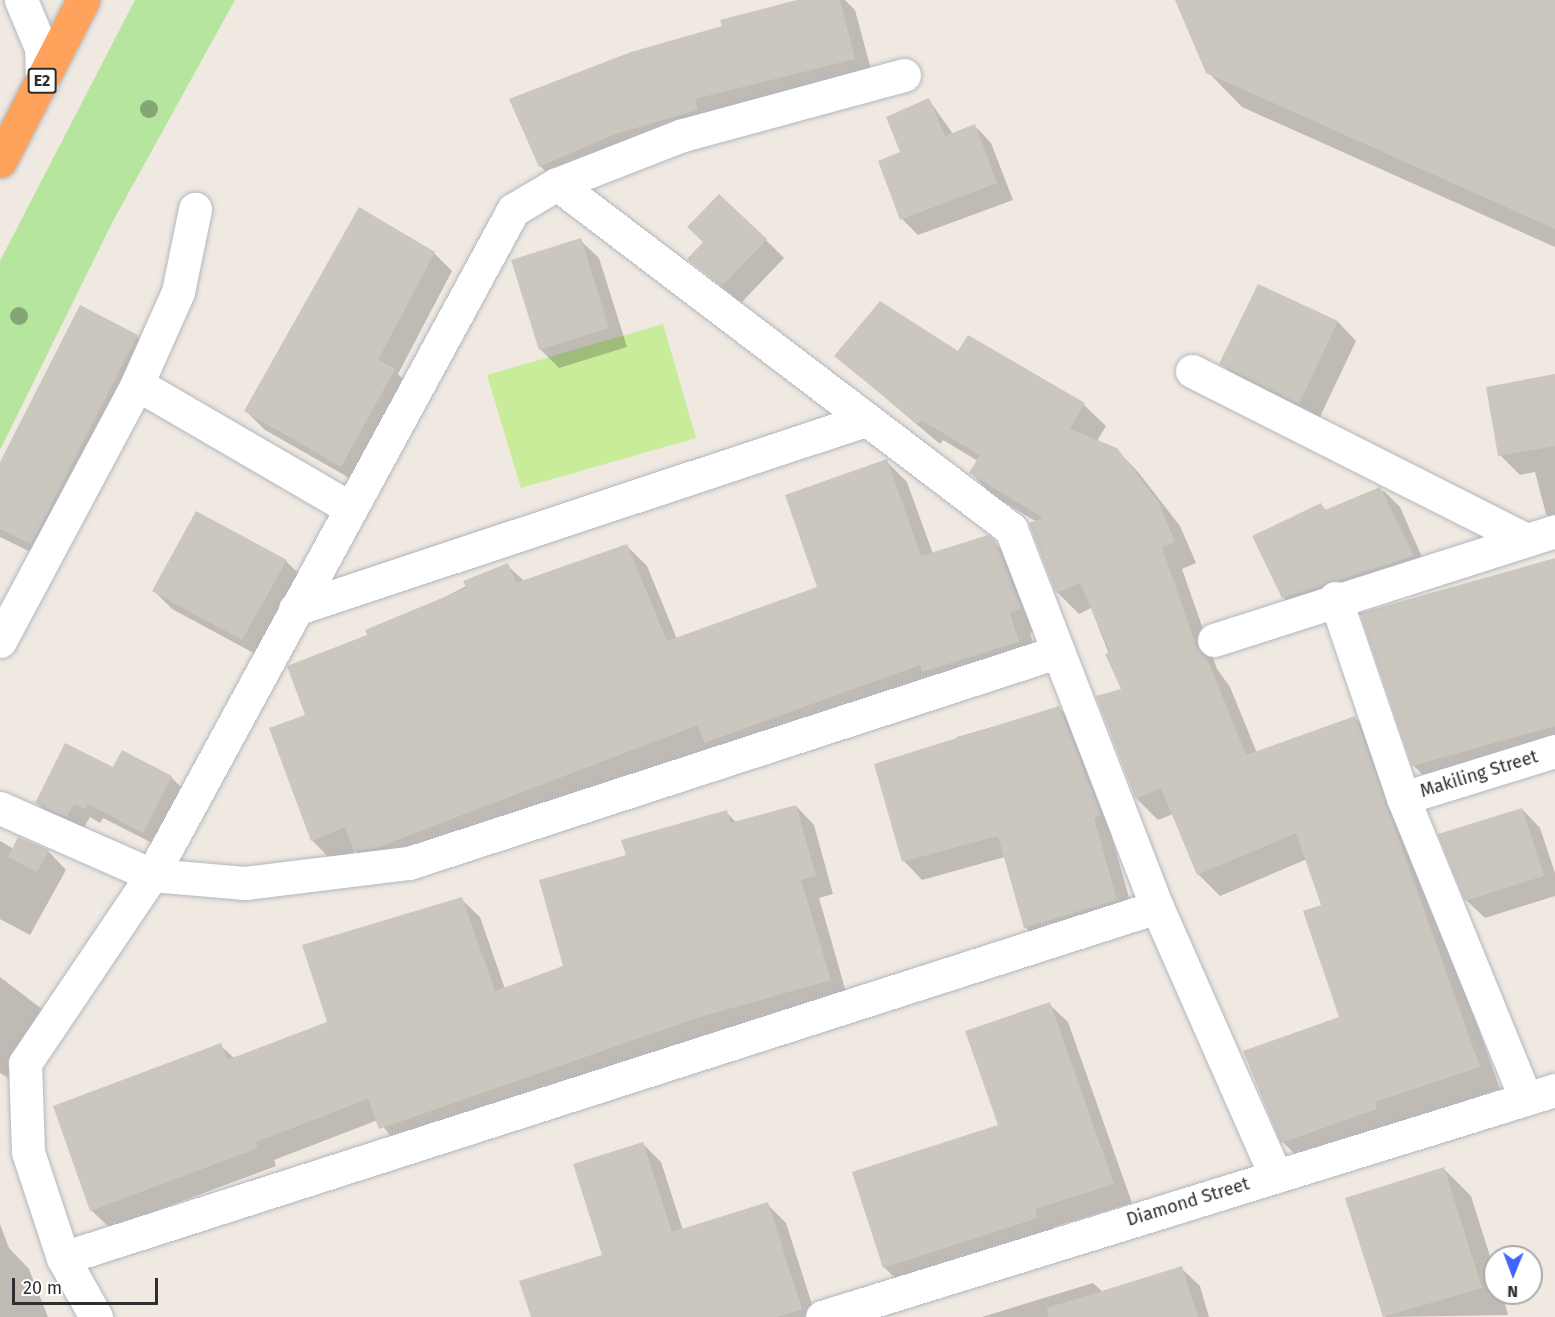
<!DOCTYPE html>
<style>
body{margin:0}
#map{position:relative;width:1555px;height:1317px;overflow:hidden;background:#efe9e1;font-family:"Fira Sans",sans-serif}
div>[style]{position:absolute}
.green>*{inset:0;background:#b6e59e}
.pitch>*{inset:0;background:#c9ec9a}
.shadow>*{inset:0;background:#0003}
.building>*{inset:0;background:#cbc7bf}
.roads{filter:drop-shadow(0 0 2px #b4b7c1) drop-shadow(0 0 2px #b4b7c1)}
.minor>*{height:33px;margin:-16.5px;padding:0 16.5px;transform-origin:16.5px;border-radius:16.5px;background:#fff}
.highway>*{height:33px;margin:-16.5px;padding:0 16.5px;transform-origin:16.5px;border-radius:16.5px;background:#ffa35c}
.trees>*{width:18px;height:18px;margin:-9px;border-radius:50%;background:#84a574}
span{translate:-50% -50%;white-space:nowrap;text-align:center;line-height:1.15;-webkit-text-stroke:6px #fff;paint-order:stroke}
.shield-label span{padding:2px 4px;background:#fff;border:2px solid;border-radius:4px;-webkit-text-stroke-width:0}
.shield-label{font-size:16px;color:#2e2e2e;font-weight:700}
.street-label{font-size:18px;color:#2e2e2e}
.north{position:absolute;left:1483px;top:1245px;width:60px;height:60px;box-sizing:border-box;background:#fff;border:2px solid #ababab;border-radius:50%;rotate:181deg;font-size:16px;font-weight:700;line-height:24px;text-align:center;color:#2e2e2e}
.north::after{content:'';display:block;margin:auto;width:21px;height:27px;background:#4264fb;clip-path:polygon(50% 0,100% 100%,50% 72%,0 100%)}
.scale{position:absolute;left:12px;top:1278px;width:146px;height:27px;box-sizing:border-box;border:3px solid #2e2e2e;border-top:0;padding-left:8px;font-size:18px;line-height:21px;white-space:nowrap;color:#2e2e2e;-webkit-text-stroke:4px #fff;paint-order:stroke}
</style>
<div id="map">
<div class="green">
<div style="clip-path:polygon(135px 0,235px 0,113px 221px,0 450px,0 261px)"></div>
</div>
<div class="pitch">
<div style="clip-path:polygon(663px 324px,696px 438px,521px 488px,487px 375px)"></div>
</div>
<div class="shadow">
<div style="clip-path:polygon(803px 0,845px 0,855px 10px,873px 77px,559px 184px,540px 166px,724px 27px)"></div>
<div style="clip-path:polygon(1176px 0,1555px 0,1555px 247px,1242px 107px,1208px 72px)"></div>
<div style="clip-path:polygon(929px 100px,953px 134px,975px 126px,991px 143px,1013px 200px,918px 235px,902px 219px,902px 153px)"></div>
<div style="clip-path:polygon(580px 240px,599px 258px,627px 347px,559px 368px,540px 349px)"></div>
<div style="clip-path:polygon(766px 240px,784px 258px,741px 303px,689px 259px)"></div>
<div style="clip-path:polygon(434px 253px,452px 271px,398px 374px,413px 389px,360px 484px,265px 430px,246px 411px)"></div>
<div style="clip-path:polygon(1258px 286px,1338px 322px,1356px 341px,1318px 421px,1239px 382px,1221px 363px)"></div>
<div style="clip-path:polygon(81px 307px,137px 336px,156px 355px,49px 561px,0 537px,0 467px)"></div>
<div style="clip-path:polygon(969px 337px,1084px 405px,1106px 426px,1097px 441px,1116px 449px,1138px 472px,1180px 526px,1196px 563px,1182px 569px,1217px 669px,1230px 687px,1257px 753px,1355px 718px,1376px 739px,1500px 1089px,1395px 1124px,1304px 1164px,1283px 1142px,1341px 1018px,1323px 906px,1307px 859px,1220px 896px,1198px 874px,1173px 814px,1158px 820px,1137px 799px,1123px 690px,1091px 608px,1079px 614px,1057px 592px,1037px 522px,992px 495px,971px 473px,978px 461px,943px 440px,940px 444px,836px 356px,959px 354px)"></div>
<div style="clip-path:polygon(1555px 376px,1555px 522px,1546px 514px,1535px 472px,1520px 475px,1500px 455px)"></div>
<div style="clip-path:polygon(886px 461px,907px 482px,933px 554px,994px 542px,1015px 563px,1041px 629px,1030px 633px,1039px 662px,376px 870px,356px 851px,332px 861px,312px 840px,307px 716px,369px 636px,507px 565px,524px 581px,627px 546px,647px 566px,677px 639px,819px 588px)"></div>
<div style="clip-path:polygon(1384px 491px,1400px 507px,1429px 573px,1300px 614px,1284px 598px,1254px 536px,1321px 505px,1327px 511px)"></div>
<div style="clip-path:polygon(1555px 559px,1555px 751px,1433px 785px,1413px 765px)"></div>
<div style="clip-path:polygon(286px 561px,304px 579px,261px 657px,172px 609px,154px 591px)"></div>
<div style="clip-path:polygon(1059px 708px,1078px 727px,1119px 834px,1112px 837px,1135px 919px,1044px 945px,1025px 927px,1005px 857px,922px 880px,904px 861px,957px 737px)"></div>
<div style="clip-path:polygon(114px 769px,171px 777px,186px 792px,158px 846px,103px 818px,100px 823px,90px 817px,82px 831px,52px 817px,37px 803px)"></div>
<div style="clip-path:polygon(796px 806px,814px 825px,833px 894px,819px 898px,848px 999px,399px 1147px,378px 1120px,274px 1160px,276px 1166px,110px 1228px,91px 1210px,220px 1045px,235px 1059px,328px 1023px,461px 899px,480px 917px,505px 989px,565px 967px,627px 856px,726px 812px,737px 823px)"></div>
<div style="clip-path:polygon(1522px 809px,1540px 828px,1555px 873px,1555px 896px,1485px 918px,1466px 900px)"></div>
<div style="clip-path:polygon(0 841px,14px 849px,48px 851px,66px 870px,30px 935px,0 919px)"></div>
<div style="clip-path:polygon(0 977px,59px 1022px,18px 1084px,0 1073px)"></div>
<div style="clip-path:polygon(1049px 1004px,1068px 1022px,1132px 1203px,1053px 1227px,1056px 1237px,903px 1286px,884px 1267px,1000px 1126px)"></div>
<div style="clip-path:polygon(642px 1143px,661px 1162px,683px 1230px,767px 1204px,786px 1223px,816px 1317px,533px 1317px,604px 1256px)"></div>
<div style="clip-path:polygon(1444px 1169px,1471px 1196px,1495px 1272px,1495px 1293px,1502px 1293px,1508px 1315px,1385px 1317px,1347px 1199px)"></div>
<div style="clip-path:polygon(0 1224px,9px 1248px,29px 1269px,48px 1317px,0 1317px)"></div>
<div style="clip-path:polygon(1181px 1268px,1200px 1286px,1209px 1317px,982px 1317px,1093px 1283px,1103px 1292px)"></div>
</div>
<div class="building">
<div style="clip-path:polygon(797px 0,840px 0,855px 59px,695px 99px,698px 110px,615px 134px,539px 167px,509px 99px,631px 52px,722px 26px,720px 20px)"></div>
<div style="clip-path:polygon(1175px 0,1555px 0,1555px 229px,1206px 73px)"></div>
<div style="clip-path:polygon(929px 98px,945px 136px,975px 124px,997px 183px,900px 220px,878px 161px,900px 152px,886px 117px)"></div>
<div style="clip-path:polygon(719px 194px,767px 239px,722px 286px,687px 259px,703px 242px,687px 227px)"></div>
<div style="clip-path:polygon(359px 207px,435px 252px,378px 360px,395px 369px,341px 467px,244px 411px)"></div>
<div style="clip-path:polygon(581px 238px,609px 328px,539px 350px,511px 260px)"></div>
<div style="clip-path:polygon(1258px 284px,1338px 321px,1299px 404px,1219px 364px)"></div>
<div style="clip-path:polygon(880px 301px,958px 351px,968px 335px,1085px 403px,1070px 429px,1117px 448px,1159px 503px,1175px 542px,1162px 547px,1196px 646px,1209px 663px,1246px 755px,1355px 716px,1480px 1067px,1375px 1102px,1377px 1109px,1281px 1143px,1243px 1051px,1339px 1017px,1303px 911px,1321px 905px,1296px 833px,1197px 875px,1161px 788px,1136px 799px,1096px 696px,1121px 689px,1105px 654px,1110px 652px,1080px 583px,1056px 593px,1029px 523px,1043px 518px,969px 473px,980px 455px,921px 420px,918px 424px,834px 356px)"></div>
<div style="clip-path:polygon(80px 305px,138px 335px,31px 544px,0 529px,0 462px)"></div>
<div style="clip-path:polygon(1555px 374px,1555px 446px,1498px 456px,1486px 387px)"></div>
<div style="clip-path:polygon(887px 459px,921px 556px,988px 535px,995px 541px,1021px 608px,1010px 613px,1019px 642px,922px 672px,920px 665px,704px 743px,698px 725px,376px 848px,354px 851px,345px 827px,311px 841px,269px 728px,305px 715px,287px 666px,367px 635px,365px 630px,466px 588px,463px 581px,508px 563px,516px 583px,627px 544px,667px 641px,817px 587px,785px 495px)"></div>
<div style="clip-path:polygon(1380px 487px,1414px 556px,1282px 598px,1252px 536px,1321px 503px,1325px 510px)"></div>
<div style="clip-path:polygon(196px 511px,287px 560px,242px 640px,152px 591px)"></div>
<div style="clip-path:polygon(1555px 558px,1555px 726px,1412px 766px,1360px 613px)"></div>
<div style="clip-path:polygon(1059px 706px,1101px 815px,1094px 818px,1117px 900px,1024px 928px,998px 836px,902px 862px,874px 764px)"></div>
<div style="clip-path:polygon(65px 743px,113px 767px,122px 750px,172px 776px,143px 833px,88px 804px,85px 809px,74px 804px,67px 817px,35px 803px)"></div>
<div style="clip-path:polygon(796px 805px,816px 876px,801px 880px,831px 980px,697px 1018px,379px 1129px,368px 1099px,256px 1142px,258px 1148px,90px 1211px,53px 1106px,221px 1043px,227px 1060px,327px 1022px,302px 945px,462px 897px,495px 991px,563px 966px,539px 880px,626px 855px,621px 840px,727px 810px,730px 823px)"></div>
<div style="clip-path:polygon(1522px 808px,1544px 876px,1465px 901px,1438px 834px)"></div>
<div style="clip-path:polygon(18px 837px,49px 850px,37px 872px,8px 857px)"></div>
<div style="clip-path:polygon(1050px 1002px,1114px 1184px,1035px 1209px,1038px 1218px,883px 1268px,852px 1172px,998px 1125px,965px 1031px)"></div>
<div style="clip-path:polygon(643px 1142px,672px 1232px,768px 1202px,802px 1309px,777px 1317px,531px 1317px,519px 1281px,602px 1255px,573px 1164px)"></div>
<div style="clip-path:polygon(1444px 1167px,1482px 1288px,1383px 1317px,1345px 1198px)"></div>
<div style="clip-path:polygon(1182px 1266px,1198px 1317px,1048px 1317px,1047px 1308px)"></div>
</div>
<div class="roads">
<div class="minor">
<div style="left:21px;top:0;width:52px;rotate:67.4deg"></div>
<div style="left:41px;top:48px;width:33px;rotate:88deg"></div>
<div style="left:557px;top:184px;width:570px;rotate:37.23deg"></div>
<div style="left:1011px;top:529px;width:405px;rotate:68.9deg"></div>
<div style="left:1157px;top:907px;width:293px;rotate:66.2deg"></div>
<div style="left:1192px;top:371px;width:373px;rotate:26.8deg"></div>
<div style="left:137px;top:384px;width:244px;rotate:30.2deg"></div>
<div style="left:1335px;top:598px;width:211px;rotate:71.2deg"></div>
<div style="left:1403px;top:798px;width:325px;rotate:67.8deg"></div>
<div style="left:295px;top:609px;width:601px;rotate:-18.34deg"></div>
<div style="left:1214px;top:640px;width:358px;rotate:-17.7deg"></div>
<div style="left:0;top:641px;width:291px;rotate:-61.9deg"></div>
<div style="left:137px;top:384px;width:101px;rotate:-66deg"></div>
<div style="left:178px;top:292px;width:85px;rotate:-78.4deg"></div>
<div style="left:1403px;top:798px;width:159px;rotate:-17.2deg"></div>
<div style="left:0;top:808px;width:166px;rotate:23.8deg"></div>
<div style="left:152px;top:875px;width:93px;rotate:4.9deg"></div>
<div style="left:245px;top:883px;width:165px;rotate:-7deg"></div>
<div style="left:409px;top:863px;width:681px;rotate:-18.04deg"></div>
<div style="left:63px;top:1258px;width:1149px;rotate:-17.79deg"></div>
<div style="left:96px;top:1317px;width:68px;rotate:-119.2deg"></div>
<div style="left:63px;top:1258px;width:112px;rotate:-108.3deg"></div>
<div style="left:28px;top:1152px;width:89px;rotate:-91.9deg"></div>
<div style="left:25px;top:1063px;width:227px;rotate:-56deg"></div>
<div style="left:152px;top:875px;width:757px;rotate:-61.5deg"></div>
<div style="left:513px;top:210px;width:51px;rotate:-30.6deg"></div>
<div style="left:557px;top:184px;width:135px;rotate:-21.3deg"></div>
<div style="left:683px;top:135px;width:229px;rotate:-15.2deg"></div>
<div style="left:822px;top:1317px;width:767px;rotate:-17.21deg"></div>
</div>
<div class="highway">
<div style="left:0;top:161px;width:181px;rotate:-62.7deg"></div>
</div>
</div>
<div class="trees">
<div style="left:149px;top:109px"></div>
<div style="left:19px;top:316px"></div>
</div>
<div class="shield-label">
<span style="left:42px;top:81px">E2</span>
</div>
<div class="street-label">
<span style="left:1479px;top:774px;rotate:-17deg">Makiling Street</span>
<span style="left:1188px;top:1202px;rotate:-17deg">Diamond Street</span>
</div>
<div class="north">N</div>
<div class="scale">20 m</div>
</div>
